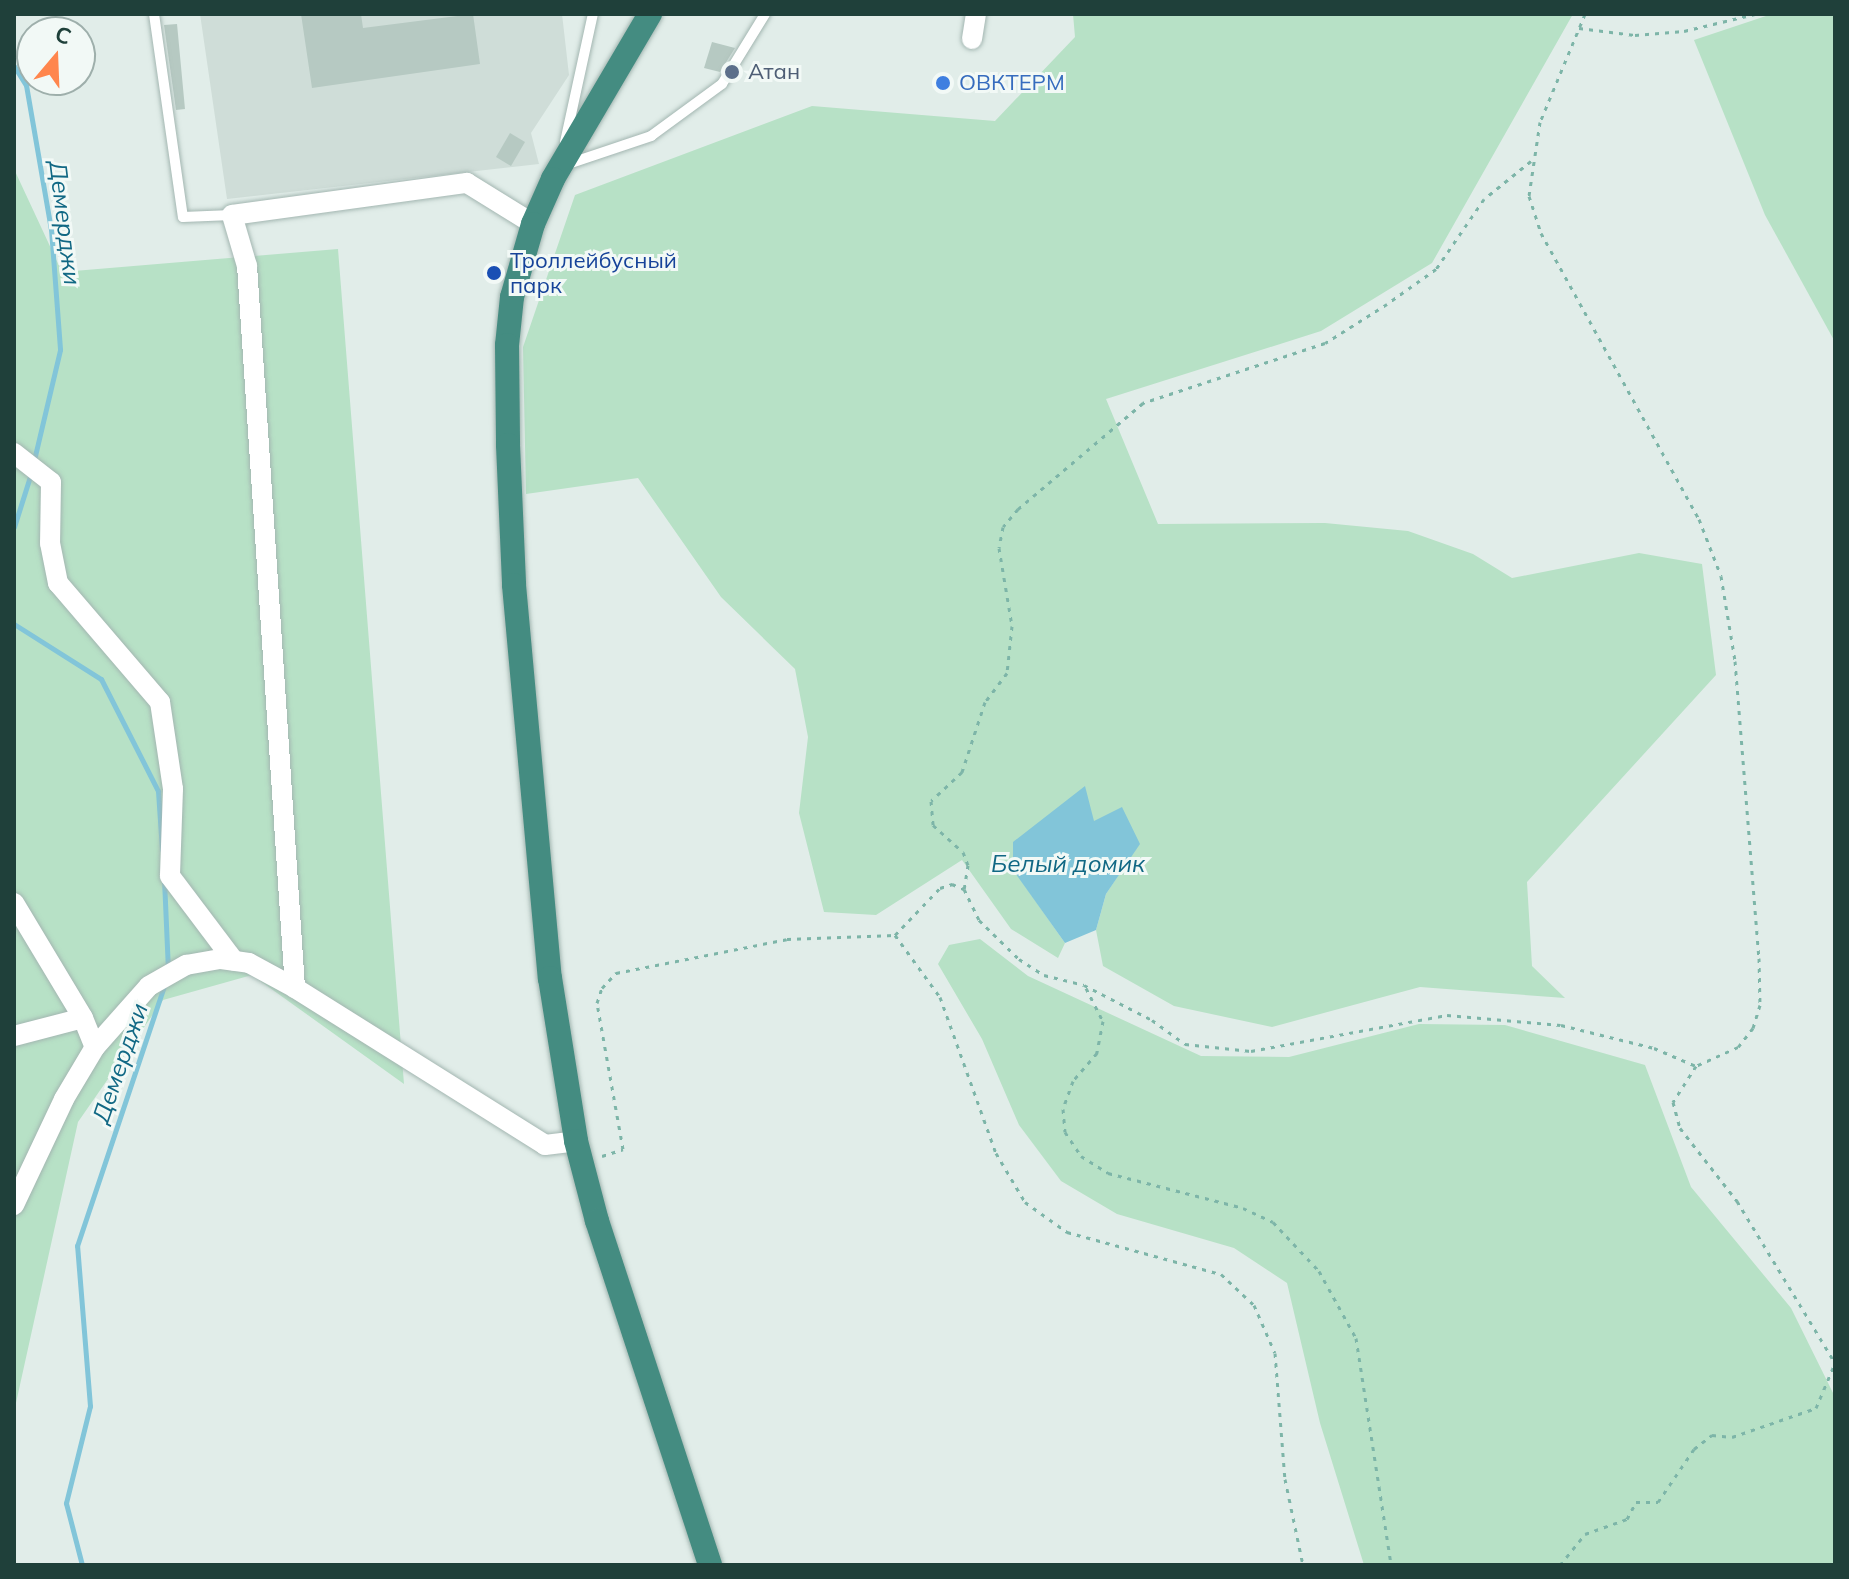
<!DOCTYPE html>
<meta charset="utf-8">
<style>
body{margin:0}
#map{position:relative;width:1849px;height:1579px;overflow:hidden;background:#e1ede9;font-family:Mulish,sans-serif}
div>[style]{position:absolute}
.built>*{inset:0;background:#cfddd8}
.green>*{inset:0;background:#b7e1c6}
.water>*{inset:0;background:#82c5d9}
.stream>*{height:5px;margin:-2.5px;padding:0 2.5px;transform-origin:2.5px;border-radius:2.5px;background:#82c5d9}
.building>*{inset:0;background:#b6c9c2}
.path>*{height:3px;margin-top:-1.5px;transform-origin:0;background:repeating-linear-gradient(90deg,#7db5a8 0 4px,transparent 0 10px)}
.roads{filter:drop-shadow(0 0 2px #a3b6b1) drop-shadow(0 0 2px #a3b6b1)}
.service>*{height:10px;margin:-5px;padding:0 5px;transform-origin:5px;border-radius:5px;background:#fff}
.minor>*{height:20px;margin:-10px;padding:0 10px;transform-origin:10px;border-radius:10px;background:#fff}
.trunk>*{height:24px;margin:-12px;padding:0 12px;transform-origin:12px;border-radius:12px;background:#448c81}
.dots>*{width:22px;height:22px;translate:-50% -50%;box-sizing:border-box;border:4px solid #f2f9f6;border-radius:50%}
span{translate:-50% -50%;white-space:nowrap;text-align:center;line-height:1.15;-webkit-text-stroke:6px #f2f9f6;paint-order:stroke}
.service-label{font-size:22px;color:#4e5e75}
.left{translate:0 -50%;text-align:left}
.shop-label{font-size:22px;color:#366cbe}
.transit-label{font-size:22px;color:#164399}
.water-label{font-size:24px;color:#116884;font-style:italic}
.frame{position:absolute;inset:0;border:16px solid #1f403a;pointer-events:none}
.north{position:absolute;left:16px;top:16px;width:80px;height:80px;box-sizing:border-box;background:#f2f9f6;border:2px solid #9eafab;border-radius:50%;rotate:19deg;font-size:22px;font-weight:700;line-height:32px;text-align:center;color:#1f403a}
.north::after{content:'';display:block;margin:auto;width:28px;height:36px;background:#ff864d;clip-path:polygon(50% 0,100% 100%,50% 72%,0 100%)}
</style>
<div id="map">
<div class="built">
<div style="clip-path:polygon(200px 14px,562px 14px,569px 75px,531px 133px,539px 164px,227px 199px)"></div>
</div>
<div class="green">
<div style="clip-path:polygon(1073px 14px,1573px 14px,1432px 263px,1321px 331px,1106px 399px,1158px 524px,1325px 523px,1408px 531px,1473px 554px,1512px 578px,1639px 553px,1702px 564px,1716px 675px,1527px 882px,1532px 966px,1565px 998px,1420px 987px,1272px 1027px,1174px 1006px,1103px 966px,1096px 930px,1106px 894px,1139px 844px,1013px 869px,1065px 943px,1058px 958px,1011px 929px,962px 860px,876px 915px,824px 912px,799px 813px,808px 737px,795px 669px,721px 597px,638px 478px,526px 494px,523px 347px,575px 195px,812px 106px,995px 121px,1075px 37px)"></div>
<div style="clip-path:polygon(1772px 14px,1835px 14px,1835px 342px,1765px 215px,1694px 40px)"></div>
<div style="clip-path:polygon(14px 169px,62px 272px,338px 249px,404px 1084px,252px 975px,163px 1000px,78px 1122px,14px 1412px)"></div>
<div style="clip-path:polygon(980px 939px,1028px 976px,1201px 1056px,1289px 1057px,1419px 1024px,1505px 1025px,1645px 1065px,1691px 1187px,1791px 1308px,1835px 1397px,1835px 1565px,1364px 1565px,1320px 1423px,1287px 1283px,1234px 1248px,1117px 1214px,1061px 1181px,1019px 1125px,982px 1039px,938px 964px,949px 945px)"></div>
</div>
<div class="water">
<div style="clip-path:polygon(1085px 786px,1094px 821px,1122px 807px,1140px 844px,1106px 894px,1096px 930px,1065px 943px,1013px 870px,1013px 842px)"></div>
</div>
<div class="stream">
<div style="left:14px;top:66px;width:22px;rotate:58deg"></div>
<div style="left:26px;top:85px;width:146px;rotate:80.2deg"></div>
<div style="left:51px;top:229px;width:121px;rotate:85.7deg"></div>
<div style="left:60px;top:350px;width:113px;rotate:103.3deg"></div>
<div style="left:14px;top:527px;width:57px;rotate:-72.5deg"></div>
<div style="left:14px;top:624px;width:103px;rotate:32.3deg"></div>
<div style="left:101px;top:679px;width:126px;rotate:63deg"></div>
<div style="left:158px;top:791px;width:59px;rotate:86.1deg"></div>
<div style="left:164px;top:879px;width:90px;rotate:87.5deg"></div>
<div style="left:82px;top:1565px;width:64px;rotate:-104.5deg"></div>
<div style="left:66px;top:1503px;width:100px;rotate:-76.1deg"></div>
<div style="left:90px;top:1406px;width:161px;rotate:-94.6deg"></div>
<div style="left:77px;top:1246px;width:277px;rotate:-71.5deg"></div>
</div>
<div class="building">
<div style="clip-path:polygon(301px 14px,361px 14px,363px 28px,473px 14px,480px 64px,312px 88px)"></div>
<div style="clip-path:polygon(177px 24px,185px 109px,176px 110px,164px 25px)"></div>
<div style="clip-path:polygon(712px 42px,735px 48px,720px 72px,704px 68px)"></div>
<div style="clip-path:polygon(510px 133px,525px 142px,511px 166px,496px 157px)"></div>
</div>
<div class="path">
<div style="left:1585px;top:14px;width:117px;rotate:112.6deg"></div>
<div style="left:1540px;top:122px;width:75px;rotate:98.5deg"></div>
<div style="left:1529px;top:196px;width:39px;rotate:72deg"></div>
<div style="left:1541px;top:233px;width:327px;rotate:61.1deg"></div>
<div style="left:1699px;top:519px;width:61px;rotate:68.9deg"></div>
<div style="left:1721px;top:576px;width:86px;rotate:80.6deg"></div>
<div style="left:1735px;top:661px;width:298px;rotate:85.4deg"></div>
<div style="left:1759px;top:958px;width:47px;rotate:88.8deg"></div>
<div style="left:1760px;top:1005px;width:24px;rotate:107deg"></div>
<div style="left:1753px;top:1028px;width:24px;rotate:128deg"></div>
<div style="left:1738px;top:1047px;width:46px;rotate:155.7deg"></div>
<div style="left:1696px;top:1066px;width:43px;rotate:122.6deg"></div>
<div style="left:1673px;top:1102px;width:27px;rotate:75deg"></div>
<div style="left:1680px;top:1128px;width:93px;rotate:52deg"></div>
<div style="left:1737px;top:1201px;width:189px;rotate:58.8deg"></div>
<div style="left:1579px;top:28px;width:56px;rotate:7.1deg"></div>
<div style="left:1635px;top:35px;width:49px;rotate:-4.7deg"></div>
<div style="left:1684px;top:31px;width:73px;rotate:-13.5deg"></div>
<div style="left:1531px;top:161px;width:60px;rotate:141deg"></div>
<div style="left:1484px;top:199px;width:85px;rotate:124.4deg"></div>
<div style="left:1436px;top:269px;width:60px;rotate:144.5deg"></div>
<div style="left:1387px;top:304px;width:73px;rotate:147.8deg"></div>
<div style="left:1325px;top:343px;width:192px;rotate:161.8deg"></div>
<div style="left:1143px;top:403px;width:164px;rotate:139.7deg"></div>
<div style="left:1018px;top:509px;width:23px;rotate:130deg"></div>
<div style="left:1003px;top:527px;width:21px;rotate:101deg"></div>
<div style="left:999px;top:548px;width:79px;rotate:80.5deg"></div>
<div style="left:1012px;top:626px;width:47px;rotate:96.1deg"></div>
<div style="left:1007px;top:673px;width:36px;rotate:127deg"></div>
<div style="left:985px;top:702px;width:74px;rotate:108.2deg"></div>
<div style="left:962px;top:772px;width:42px;rotate:136.9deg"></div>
<div style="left:931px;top:801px;width:24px;rotate:85deg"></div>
<div style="left:933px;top:825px;width:40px;rotate:42deg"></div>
<div style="left:963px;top:852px;width:14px;rotate:69deg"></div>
<div style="left:968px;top:865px;width:24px;rotate:99deg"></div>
<div style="left:964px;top:889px;width:34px;rotate:64deg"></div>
<div style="left:979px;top:920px;width:56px;rotate:44.3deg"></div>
<div style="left:1019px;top:959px;width:30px;rotate:33deg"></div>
<div style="left:1044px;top:975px;width:41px;rotate:14deg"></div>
<div style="left:1084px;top:985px;width:76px;rotate:27.2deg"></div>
<div style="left:1152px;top:1020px;width:41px;rotate:36deg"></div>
<div style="left:1185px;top:1044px;width:66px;rotate:6.1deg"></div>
<div style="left:1251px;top:1051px;width:199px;rotate:-10.4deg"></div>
<div style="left:1447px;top:1015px;width:114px;rotate:5deg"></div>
<div style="left:1561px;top:1025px;width:96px;rotate:13.9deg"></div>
<div style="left:1654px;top:1048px;width:46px;rotate:23.2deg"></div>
<div style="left:895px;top:935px;width:77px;rotate:54deg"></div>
<div style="left:940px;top:997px;width:166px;rotate:70.3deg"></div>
<div style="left:996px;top:1153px;width:57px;rotate:59.4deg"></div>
<div style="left:1025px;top:1202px;width:52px;rotate:35.5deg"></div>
<div style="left:1067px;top:1232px;width:160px;rotate:15.3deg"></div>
<div style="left:1221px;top:1274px;width:45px;rotate:43.2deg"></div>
<div style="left:1254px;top:1305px;width:52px;rotate:66.4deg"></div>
<div style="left:1275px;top:1353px;width:126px;rotate:85.5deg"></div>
<div style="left:1285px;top:1479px;width:88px;rotate:78.2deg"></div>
<div style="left:1086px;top:988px;width:37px;rotate:63deg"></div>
<div style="left:1103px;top:1021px;width:33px;rotate:101deg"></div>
<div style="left:1097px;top:1053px;width:37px;rotate:131deg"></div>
<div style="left:1073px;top:1081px;width:30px;rotate:110deg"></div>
<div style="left:1063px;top:1109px;width:23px;rotate:85deg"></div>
<div style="left:1065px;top:1132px;width:29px;rotate:56deg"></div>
<div style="left:1081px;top:1156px;width:32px;rotate:32deg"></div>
<div style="left:1108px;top:1173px;width:139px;rotate:14.5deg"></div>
<div style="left:1243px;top:1208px;width:33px;rotate:25deg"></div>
<div style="left:1273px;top:1222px;width:67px;rotate:46.8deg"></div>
<div style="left:1319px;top:1271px;width:77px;rotate:61.1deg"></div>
<div style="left:1356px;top:1338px;width:230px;rotate:81.2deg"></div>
<div style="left:602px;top:1156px;width:22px;rotate:-18deg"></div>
<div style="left:623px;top:1149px;width:148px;rotate:-100.1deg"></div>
<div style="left:597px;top:1003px;width:16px;rotate:-72deg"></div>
<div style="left:602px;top:988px;width:21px;rotate:-47deg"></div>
<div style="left:616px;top:973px;width:174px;rotate:-11.2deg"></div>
<div style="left:787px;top:939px;width:108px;rotate:-2.1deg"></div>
<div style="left:895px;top:935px;width:65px;rotate:-46.2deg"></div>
<div style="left:940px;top:888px;width:13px;rotate:-18deg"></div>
<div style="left:952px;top:884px;width:13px;rotate:23deg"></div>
<div style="left:1560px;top:1565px;width:40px;rotate:-51deg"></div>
<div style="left:1585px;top:1534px;width:45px;rotate:-19.7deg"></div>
<div style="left:1627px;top:1519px;width:19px;rotate:-62deg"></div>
<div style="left:1636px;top:1502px;width:22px"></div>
<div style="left:1658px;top:1502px;width:64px;rotate:-55.8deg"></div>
<div style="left:1694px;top:1449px;width:23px;rotate:-38deg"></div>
<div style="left:1712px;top:1435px;width:20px;rotate:6deg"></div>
<div style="left:1732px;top:1437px;width:89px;rotate:-19deg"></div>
<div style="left:1816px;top:1408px;width:49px;rotate:-67.1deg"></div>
</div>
<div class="roads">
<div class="service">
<div style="left:154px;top:14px;width:205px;rotate:81.9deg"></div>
<div style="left:183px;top:217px;width:49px;rotate:-2.3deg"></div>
<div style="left:565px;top:142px;width:131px;rotate:-77.7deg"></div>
<div style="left:568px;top:164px;width:88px;rotate:-18.6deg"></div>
<div style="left:651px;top:136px;width:88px;rotate:-36.2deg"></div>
<div style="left:722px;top:84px;width:82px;rotate:-58.4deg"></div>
</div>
<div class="minor">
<div style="left:972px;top:39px;width:25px;rotate:-81deg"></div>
<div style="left:14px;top:453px;width:47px;rotate:38.1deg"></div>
<div style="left:51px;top:482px;width:61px;rotate:90.9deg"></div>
<div style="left:50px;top:543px;width:41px;rotate:78.7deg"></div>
<div style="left:58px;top:583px;width:157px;rotate:49.4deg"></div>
<div style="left:160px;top:702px;width:88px;rotate:81.5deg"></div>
<div style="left:173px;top:789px;width:87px;rotate:92deg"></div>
<div style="left:170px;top:876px;width:106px;rotate:53deg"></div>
<div style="left:14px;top:903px;width:134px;rotate:59deg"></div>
<div style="left:83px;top:1018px;width:31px;rotate:68deg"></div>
<div style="left:295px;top:988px;width:724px;rotate:-93.8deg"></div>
<div style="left:247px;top:266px;width:53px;rotate:-106.4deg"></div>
<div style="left:232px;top:215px;width:237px;rotate:-7.8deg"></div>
<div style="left:467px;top:183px;width:78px;rotate:31.8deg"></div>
<div style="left:14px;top:1036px;width:71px;rotate:-14.6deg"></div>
<div style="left:14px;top:1205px;width:117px;rotate:-64.7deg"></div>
<div style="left:64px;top:1099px;width:61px;rotate:-59.2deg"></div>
<div style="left:95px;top:1047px;width:81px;rotate:-48.5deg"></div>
<div style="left:149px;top:986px;width:43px;rotate:-29.6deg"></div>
<div style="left:186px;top:965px;width:36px;rotate:-10deg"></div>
<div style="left:221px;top:959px;width:28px;rotate:8deg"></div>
<div style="left:249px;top:963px;width:52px;rotate:28.5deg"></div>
<div style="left:295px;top:988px;width:295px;rotate:32.1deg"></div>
<div style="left:545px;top:1145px;width:31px;rotate:-7deg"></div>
</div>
<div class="trunk">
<div style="left:650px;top:14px;width:191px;rotate:120.5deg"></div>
<div style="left:553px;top:179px;width:49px;rotate:114deg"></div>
<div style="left:533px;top:224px;width:76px;rotate:106deg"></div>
<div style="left:512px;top:297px;width:48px;rotate:95.9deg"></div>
<div style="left:507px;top:345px;width:100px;rotate:89.4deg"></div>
<div style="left:508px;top:445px;width:140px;rotate:87.5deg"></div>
<div style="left:514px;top:585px;width:395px;rotate:84.8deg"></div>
<div style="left:550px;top:978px;width:165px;rotate:80.9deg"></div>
<div style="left:576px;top:1141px;width:83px;rotate:75.3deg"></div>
<div style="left:597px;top:1221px;width:362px;rotate:71.8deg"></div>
</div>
</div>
<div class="dots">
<div style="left:732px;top:72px;background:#5c6f8a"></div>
<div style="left:943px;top:83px;background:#3f7fe0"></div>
<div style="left:494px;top:273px;background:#1a4fb4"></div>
</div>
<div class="service-label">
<span class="left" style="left:748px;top:72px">Атан</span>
</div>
<div class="shop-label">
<span class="left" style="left:959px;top:83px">ОВКТЕРМ</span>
</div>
<div class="transit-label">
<span class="left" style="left:510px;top:273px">Троллейбусный<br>парк</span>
</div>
<div class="water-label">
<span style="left:65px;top:223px;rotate:83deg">Демерджи</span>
<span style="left:1068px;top:864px">Белый домик</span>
<span style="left:120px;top:1063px;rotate:-71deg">Демерджи</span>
</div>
<div class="frame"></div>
<div class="north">С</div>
</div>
